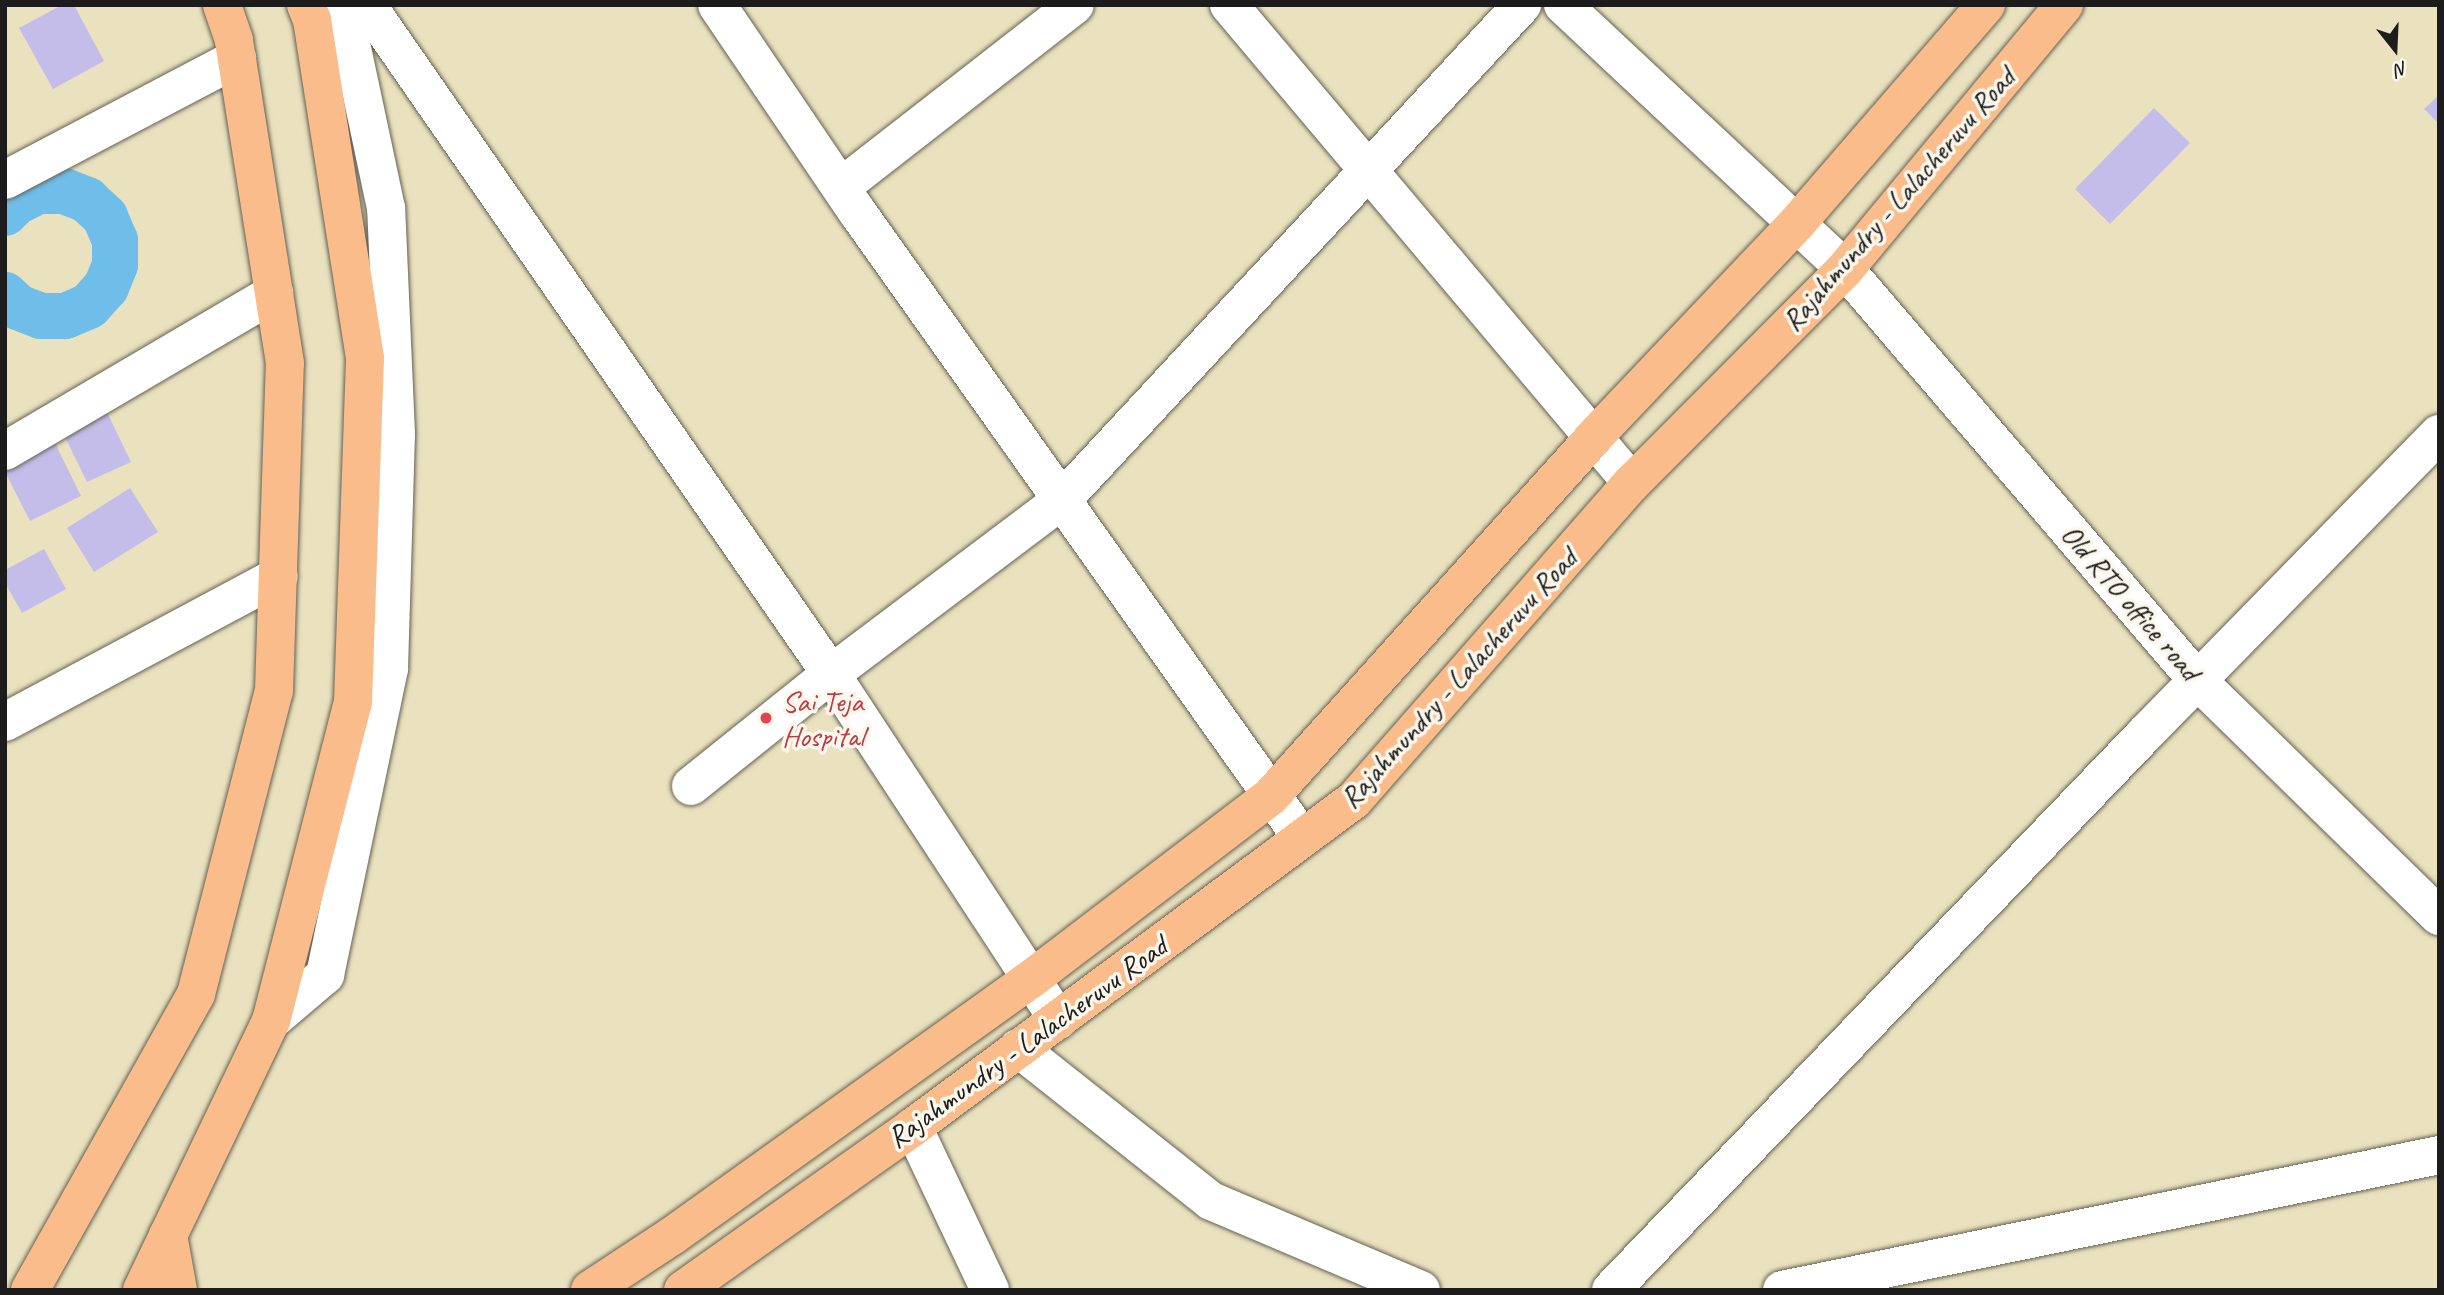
<!DOCTYPE html>
<style>
body{margin:0}
#map{position:relative;width:2444px;height:1295px;overflow:hidden;background:#eae2be;font-family:Caveat,sans-serif}
div>[style]{position:absolute}
.canal>*{height:46px;margin:-23px;padding:0 23px;transform-origin:23px;border-radius:23px;background:#6fbeea}
.building>*{inset:0;background:#c4bdea}
.roads{filter:drop-shadow(0 0 2px #646155) drop-shadow(0 0 2px #646155)}
.minor>*{height:38px;margin:-19px;padding:0 19px;transform-origin:19px;border-radius:19px;background:#fff}
.tertiary>*{height:38px;margin:-19px;padding:0 19px;transform-origin:19px;border-radius:19px;background:#fff}
.primary>*{height:38px;margin:-19px;padding:0 19px;transform-origin:19px;border-radius:19px;background:#f9bc8a}
.trunk>*{height:38px;margin:-19px;padding:0 19px;transform-origin:19px;border-radius:19px;background:#f9bc8a}
.dots>*{width:19px;height:19px;translate:-50% -50%;box-sizing:border-box;border:4px solid #fbf7ec;border-radius:50%}
span{translate:-50% -50%;white-space:nowrap;text-align:center;line-height:1.15;-webkit-text-stroke:7px #fbf7ec;paint-order:stroke}
.street-label{font-size:30px;color:#1c1c1c}
.health-label{font-size:30px;color:#be3a42}
.left{translate:0 -50%;text-align:left}
.frame{position:absolute;inset:0;border:7px solid #1c1c1c;pointer-events:none}
.north{position:absolute;left:2360px;top:14px;width:70px;height:70px;-webkit-text-stroke:5px #fbf7ec;paint-order:stroke;rotate:162deg;font-size:19px;font-weight:700;line-height:28px;text-align:center;color:#1c1c1c}
.north::after{content:'';display:block;margin:auto;width:24px;height:32px;background:#1c1c1c;clip-path:polygon(50% 0,100% 100%,50% 72%,0 100%)}
</style>
<div id="map">
<div class="canal">
<div style="left:5px;top:213px;width:16px;rotate:-45deg"></div>
<div style="left:16px;top:202px;width:25px;rotate:-26deg"></div>
<div style="left:39px;top:191px;width:25px"></div>
<div style="left:64px;top:191px;width:25px;rotate:21deg"></div>
<div style="left:87px;top:200px;width:25px;rotate:43deg"></div>
<div style="left:105px;top:217px;width:25px;rotate:67deg"></div>
<div style="left:115px;top:240px;width:25px;rotate:90deg"></div>
<div style="left:115px;top:265px;width:24px;rotate:112deg"></div>
<div style="left:106px;top:287px;width:25px;rotate:132deg"></div>
<div style="left:89px;top:306px;width:26px;rotate:157deg"></div>
<div style="left:65px;top:316px;width:24px;rotate:180deg"></div>
<div style="left:41px;top:316px;width:25px;rotate:-159deg"></div>
<div style="left:18px;top:307px;width:18px;rotate:-137deg"></div>
</div>
<div class="building">
<div style="clip-path:polygon(62px 5px,74px 5px,104px 61px,53px 89px,19px 28px)"></div>
<div style="clip-path:polygon(2439px 95px,2439px 124px,2424px 109px)"></div>
<div style="clip-path:polygon(2154px 108px,2190px 143px,2110px 224px,2075px 189px)"></div>
<div style="clip-path:polygon(105px 408px,131px 462px,87px 482px,61px 429px)"></div>
<div style="clip-path:polygon(52px 437px,81px 496px,30px 521px,5px 472px,5px 460px)"></div>
<div style="clip-path:polygon(130px 488px,158px 532px,94px 572px,67px 528px)"></div>
<div style="clip-path:polygon(44px 549px,66px 589px,22px 613px,5px 583px,5px 570px)"></div>
</div>
<div class="roads">
<div class="minor">
<div style="left:717px;top:5px;width:251px;rotate:55.9deg"></div>
<div style="left:858px;top:213px;width:767px;rotate:54.61deg"></div>
<div style="left:1229px;top:5px;width:625px;rotate:49.87deg"></div>
<div style="left:1563px;top:5px;width:386px;rotate:43.1deg"></div>
<div style="left:350px;top:25px;width:26px;rotate:-23deg"></div>
<div style="left:374px;top:15px;width:802px;rotate:55.26deg"></div>
<div style="left:831px;top:674px;width:414px;rotate:56.7deg"></div>
<div style="left:5px;top:180px;width:262px;rotate:-27.7deg"></div>
<div style="left:841px;top:187px;width:296px;rotate:-37.9deg"></div>
<div style="left:5px;top:451px;width:312px;rotate:-30.4deg"></div>
<div style="left:5px;top:722px;width:310px;rotate:-28.1deg"></div>
<div style="left:691px;top:786px;width:179px;rotate:-38.7deg"></div>
<div style="left:831px;top:674px;width:289px;rotate:-37deg"></div>
<div style="left:1062px;top:500px;width:676px;rotate:-47.1deg"></div>
<div style="left:271px;top:1021px;width:71px;rotate:-40.4deg"></div>
<div style="left:325px;top:975px;width:313px;rotate:-78.2deg"></div>
<div style="left:389px;top:669px;width:235px;rotate:-88.3deg"></div>
<div style="left:396px;top:434px;width:226px;rotate:-92.5deg"></div>
<div style="left:386px;top:208px;width:208px;rotate:-102deg"></div>
<div style="left:913px;top:1127px;width:180px;rotate:64.7deg"></div>
<div style="left:1611px;top:1290px;width:771px;rotate:-46.16deg"></div>
<div style="left:2145px;top:734px;width:420px;rotate:-45.6deg"></div>
</div>
<div class="tertiary">
<div style="left:1845px;top:269px;width:541px;rotate:49.42deg"></div>
<div style="left:2197px;top:680px;width:338px;rotate:44.3deg"></div>
<div style="left:1018px;top:1048px;width:246px;rotate:38.4deg"></div>
<div style="left:1211px;top:1201px;width:228px;rotate:23deg"></div>
<div style="left:1782px;top:1290px;width:671px;rotate:-11.61deg"></div>
</div>
<div class="primary">
<div style="left:168px;top:1235px;width:56px;rotate:79.7deg"></div>
<div style="left:590px;top:1290px;width:98px;rotate:-33.4deg"></div>
<div style="left:672px;top:1236px;width:442px;rotate:-35.6deg"></div>
<div style="left:1031px;top:979px;width:302px;rotate:-37.3deg"></div>
<div style="left:1271px;top:796px;width:482px;rotate:-48deg"></div>
<div style="left:1593px;top:438px;width:296px;rotate:-46.5deg"></div>
<div style="left:1797px;top:223px;width:289px;rotate:-49.1deg"></div>
<div style="left:683px;top:1290px;width:282px;rotate:-35.3deg"></div>
<div style="left:913px;top:1127px;width:549px;rotate:-36.56deg"></div>
<div style="left:1354px;top:800px;width:422px;rotate:-48.8deg"></div>
<div style="left:1632px;top:483px;width:302px;rotate:-45.1deg"></div>
<div style="left:1845px;top:269px;width:343px;rotate:-50.3deg"></div>
</div>
<div class="trunk">
<div style="left:30px;top:1290px;width:339px;rotate:-60.7deg"></div>
<div style="left:196px;top:994px;width:313px;rotate:-75.6deg"></div>
<div style="left:274px;top:691px;width:328px;rotate:-88.1deg"></div>
<div style="left:285px;top:363px;width:327px;rotate:-99deg"></div>
<div style="left:234px;top:40px;width:37px;rotate:-109deg"></div>
<div style="left:142px;top:1290px;width:298px;rotate:-64.4deg"></div>
<div style="left:271px;top:1021px;width:329px;rotate:-75.6deg"></div>
<div style="left:353px;top:702px;width:344px;rotate:-88deg"></div>
<div style="left:365px;top:358px;width:342px;rotate:-98.9deg"></div>
<div style="left:312px;top:20px;width:16px;rotate:-112deg"></div>
</div>
</div>
<div class="dots">
<div style="left:766px;top:718px;background:#e0444e"></div>
</div>
<div class="street-label">
<span style="left:1898px;top:199px;rotate:-49deg">Rajahmundry - Lalacheruvu Road</span>
<span style="left:2131px;top:602px;rotate:49deg">Old RTO office road</span>
<span style="left:1458px;top:678px;rotate:-48deg">Rajahmundry - Lalacheruvu Road</span>
<span style="left:1027px;top:1042px;rotate:-36deg">Rajahmundry - Lalacheruvu Road</span>
</div>
<div class="health-label">
<span class="left" style="left:782px;top:718px">Sai Teja<br>Hospital</span>
</div>
<div class="frame"></div>
<div class="north">N</div>
</div>
